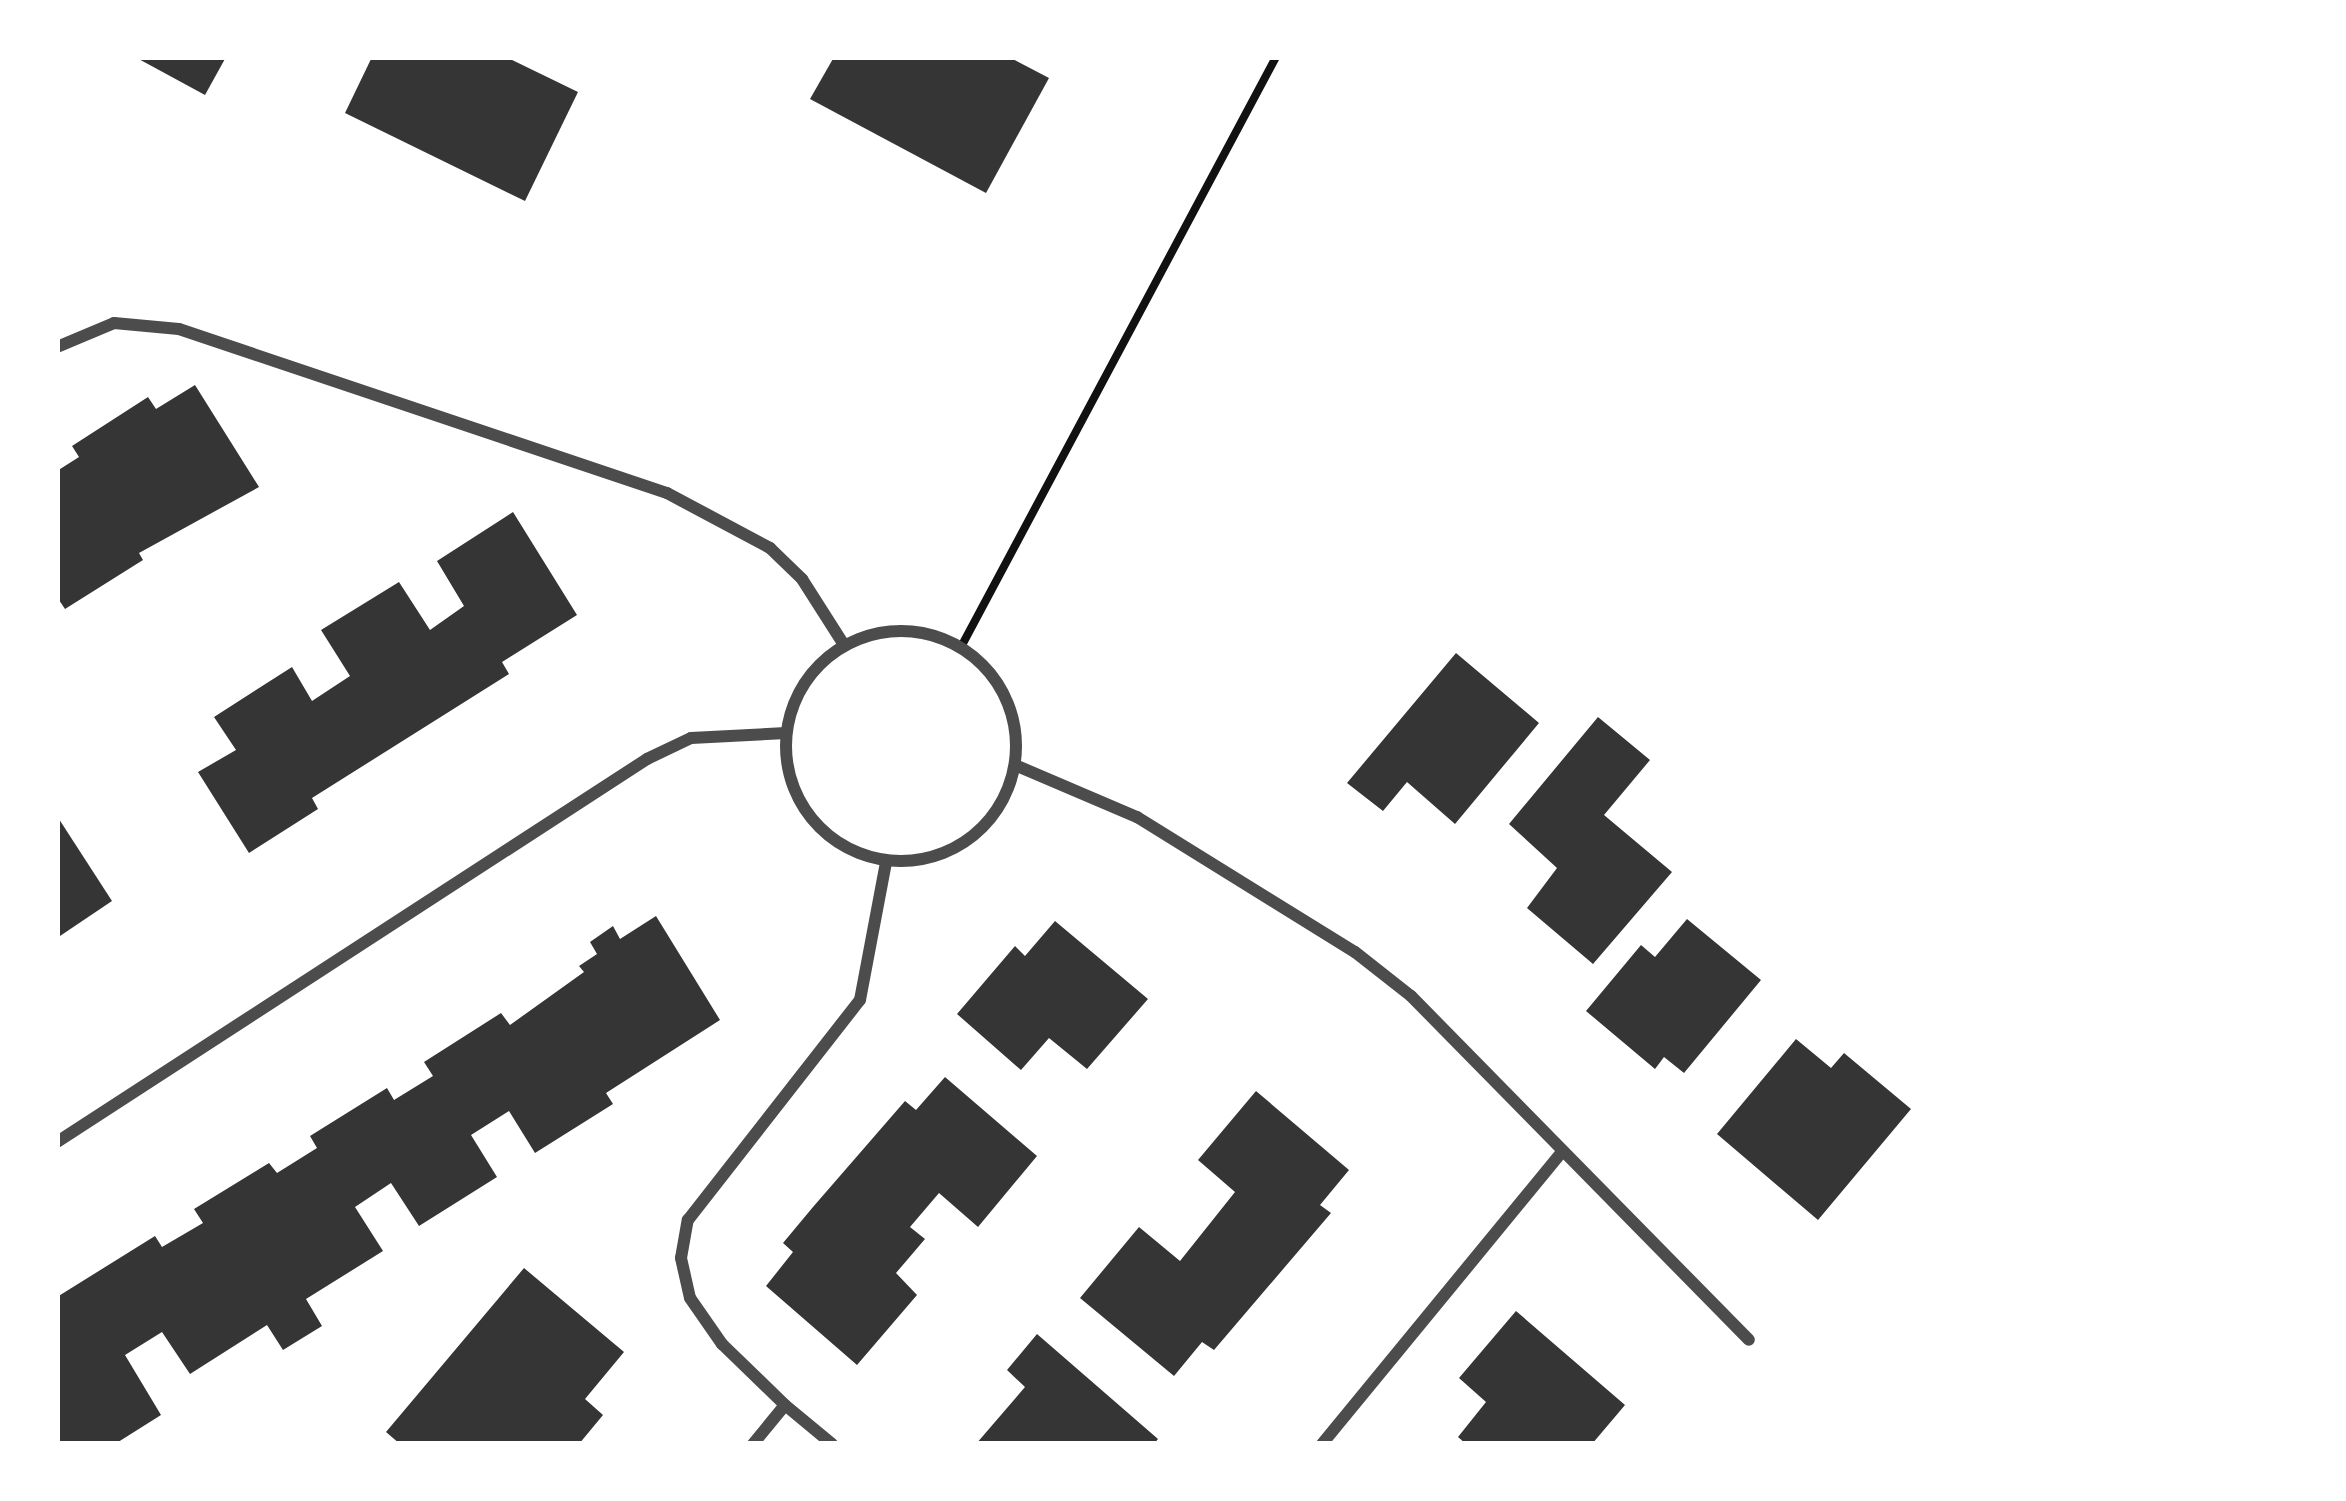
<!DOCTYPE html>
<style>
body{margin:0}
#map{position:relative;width:2346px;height:1501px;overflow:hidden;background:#fff;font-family:"Space Grotesk",sans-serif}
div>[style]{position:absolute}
.building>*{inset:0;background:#353535}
.path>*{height:8px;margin:-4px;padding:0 4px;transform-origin:4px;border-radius:4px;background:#111}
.minor>*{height:12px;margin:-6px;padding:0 6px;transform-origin:6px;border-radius:6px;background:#4c4c4c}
.minor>.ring{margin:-6px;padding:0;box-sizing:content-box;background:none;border:12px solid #4c4c4c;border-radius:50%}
span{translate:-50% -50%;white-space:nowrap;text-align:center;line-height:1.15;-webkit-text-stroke:9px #fff;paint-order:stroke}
.frame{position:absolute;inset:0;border:60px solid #fff;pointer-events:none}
</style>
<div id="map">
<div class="building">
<div style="clip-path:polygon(135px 57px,226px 57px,205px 95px)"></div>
<div style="clip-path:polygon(372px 57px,506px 57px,578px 92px,525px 201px,345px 113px)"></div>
<div style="clip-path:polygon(834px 57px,1009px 57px,1049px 78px,986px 193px,810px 99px)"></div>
<div style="clip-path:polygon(195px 385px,259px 487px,139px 553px,143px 560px,65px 609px,57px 597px,57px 471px,79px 457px,72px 446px,148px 397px,156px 409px)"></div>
<div style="clip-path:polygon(513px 512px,577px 615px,502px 662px,509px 674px,312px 798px,318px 809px,249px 853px,198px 772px,236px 750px,214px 717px,292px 667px,312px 701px,350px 676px,321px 630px,399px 582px,430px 630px,464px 606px,437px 561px)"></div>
<div style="clip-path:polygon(1456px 653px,1539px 723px,1455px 824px,1407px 782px,1383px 811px,1347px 783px)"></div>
<div style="clip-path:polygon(1598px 717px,1650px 760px,1604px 815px,1672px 872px,1593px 964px,1527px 908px,1557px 868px,1509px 824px)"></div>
<div style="clip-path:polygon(57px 816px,112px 901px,57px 938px)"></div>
<div style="clip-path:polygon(656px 916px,720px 1020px,606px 1093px,613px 1104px,535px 1153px,509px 1111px,471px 1135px,497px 1177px,419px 1226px,391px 1183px,355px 1207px,383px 1251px,306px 1299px,322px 1326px,283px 1350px,267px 1325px,190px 1374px,162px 1332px,125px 1355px,161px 1415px,115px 1444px,57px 1444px,57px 1297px,155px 1236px,162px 1247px,203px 1223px,194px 1209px,269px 1163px,277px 1173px,317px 1148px,310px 1136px,387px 1088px,394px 1100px,433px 1076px,424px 1062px,501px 1013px,510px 1025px,584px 972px,579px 966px,597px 954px,590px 942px,613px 926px,620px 939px)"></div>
<div style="clip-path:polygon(1687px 919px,1761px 980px,1684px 1073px,1664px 1057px,1655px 1069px,1586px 1011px,1641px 945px,1655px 957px)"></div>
<div style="clip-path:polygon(1055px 921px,1148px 999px,1087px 1069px,1049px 1038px,1021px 1070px,957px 1014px,1015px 946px,1025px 956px)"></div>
<div style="clip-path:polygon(1796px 1039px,1831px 1068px,1844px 1053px,1911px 1109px,1818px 1220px,1717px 1134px)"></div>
<div style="clip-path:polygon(945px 1077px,1037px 1156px,978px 1227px,939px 1193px,910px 1227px,925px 1239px,896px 1273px,917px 1295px,857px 1365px,766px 1286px,793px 1252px,783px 1243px,813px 1207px,905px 1101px,916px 1110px)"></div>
<div style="clip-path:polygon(1256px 1091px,1349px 1170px,1320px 1205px,1331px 1213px,1214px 1350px,1202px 1342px,1174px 1376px,1080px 1298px,1139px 1227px,1180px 1261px,1235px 1192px,1198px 1160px)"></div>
<div style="clip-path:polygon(524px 1268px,624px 1352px,585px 1399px,603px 1415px,579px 1444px,400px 1444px,386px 1432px)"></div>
<div style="clip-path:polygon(1516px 1311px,1625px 1405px,1592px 1444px,1466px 1444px,1458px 1437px,1486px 1402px,1459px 1378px)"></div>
<div style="clip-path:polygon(1037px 1334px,1158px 1439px,1154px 1444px,976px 1444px,1025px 1387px,1007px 1370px)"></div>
</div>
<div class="path">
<div style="left:961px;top:647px;width:669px;rotate:-61.9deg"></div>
</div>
<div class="minor">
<div style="left:57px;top:347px;width:62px;rotate:-22.8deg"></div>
<div style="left:114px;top:323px;width:65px;rotate:5.3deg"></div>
<div style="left:179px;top:329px;width:515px;rotate:18.58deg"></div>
<div style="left:667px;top:493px;width:117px;rotate:28.1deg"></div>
<div style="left:770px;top:548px;width:45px;rotate:44.1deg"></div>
<div style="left:802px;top:579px;width:78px;rotate:57.5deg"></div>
<div class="ring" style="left:786px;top:631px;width:218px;height:218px"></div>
<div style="left:1015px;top:765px;width:133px;rotate:23.1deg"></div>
<div style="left:1137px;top:817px;width:256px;rotate:31.8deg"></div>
<div style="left:1355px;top:952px;width:71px;rotate:38.2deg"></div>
<div style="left:1411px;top:996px;width:482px;rotate:45.5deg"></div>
<div style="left:57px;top:1142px;width:703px;rotate:-32.99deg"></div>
<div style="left:647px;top:759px;width:49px;rotate:-25.5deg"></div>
<div style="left:691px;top:738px;width:95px;rotate:-3deg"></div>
<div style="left:785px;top:1405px;width:61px;rotate:39.7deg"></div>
<div style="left:753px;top:1444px;width:50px;rotate:-50.6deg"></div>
<div style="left:785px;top:1405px;width:88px;rotate:-135.9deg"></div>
<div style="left:722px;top:1344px;width:56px;rotate:-124.8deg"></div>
<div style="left:690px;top:1298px;width:41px;rotate:-102.7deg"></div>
<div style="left:681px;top:1258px;width:39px;rotate:-80deg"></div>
<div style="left:688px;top:1220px;width:279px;rotate:-52deg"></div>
<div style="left:860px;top:1000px;width:140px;rotate:-79.3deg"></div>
<div style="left:1322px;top:1444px;width:374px;rotate:-50.6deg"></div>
</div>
<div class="frame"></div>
</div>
